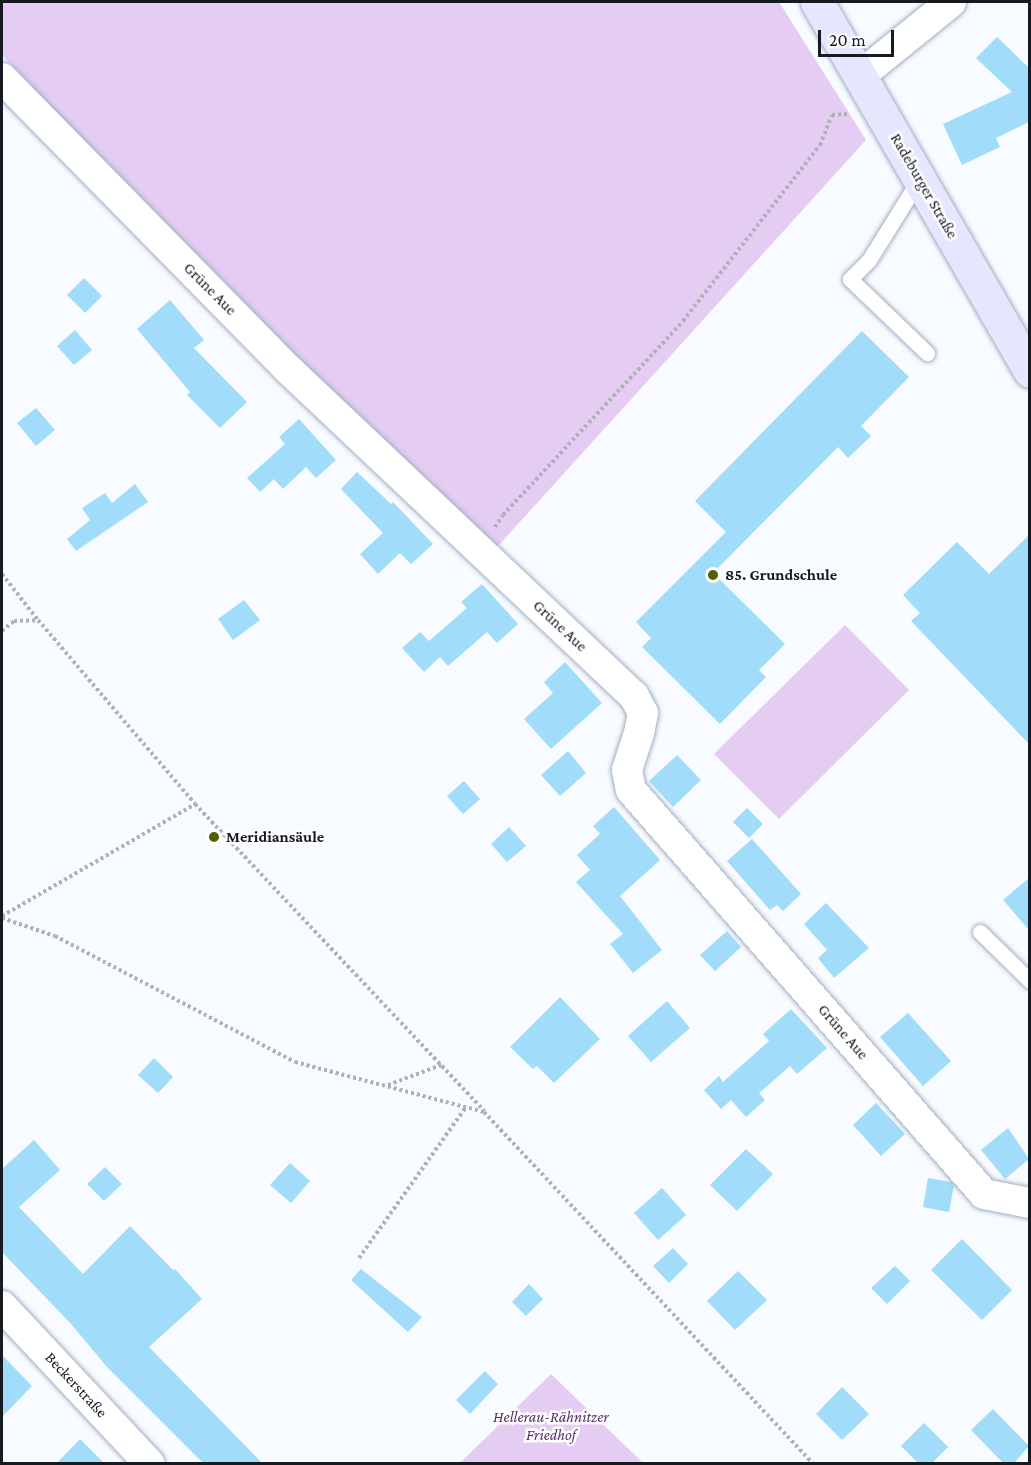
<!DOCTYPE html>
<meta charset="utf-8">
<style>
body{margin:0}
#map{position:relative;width:1031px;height:1465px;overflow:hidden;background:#f8fbff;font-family:"Crimson Pro",serif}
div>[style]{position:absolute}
.green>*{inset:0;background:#e4ccf2}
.building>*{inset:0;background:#a1dcfa}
.path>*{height:4px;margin-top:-2px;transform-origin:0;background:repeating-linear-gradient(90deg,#aeb2b7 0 3px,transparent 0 6px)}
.roads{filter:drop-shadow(0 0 2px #a1afc3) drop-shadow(0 0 2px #a1afc3)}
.lane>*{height:15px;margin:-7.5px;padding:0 7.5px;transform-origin:7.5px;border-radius:7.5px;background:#fff}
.street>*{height:30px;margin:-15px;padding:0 15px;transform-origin:15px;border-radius:15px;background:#fff}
.secondary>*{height:33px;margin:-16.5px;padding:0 16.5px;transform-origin:16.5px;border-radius:16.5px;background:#e7e6ff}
.dots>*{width:16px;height:16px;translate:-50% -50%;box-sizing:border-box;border:3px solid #fff;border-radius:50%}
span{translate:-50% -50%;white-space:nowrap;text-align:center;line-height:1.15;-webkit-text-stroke:5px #fff;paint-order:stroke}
.street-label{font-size:16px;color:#161b22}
.poi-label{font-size:16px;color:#161b22;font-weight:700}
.left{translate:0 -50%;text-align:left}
.park-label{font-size:16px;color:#563069;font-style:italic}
.frame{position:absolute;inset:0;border:3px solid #161b22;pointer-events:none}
.scale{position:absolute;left:818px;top:30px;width:76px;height:27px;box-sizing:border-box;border:3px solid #161b22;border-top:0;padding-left:8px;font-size:18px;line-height:21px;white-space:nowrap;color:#161b22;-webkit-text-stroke:4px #fff;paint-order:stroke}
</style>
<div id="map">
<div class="green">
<div style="clip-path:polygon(2px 2px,779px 2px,866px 140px,499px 545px,490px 547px,227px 295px,2px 55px)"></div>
<div style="clip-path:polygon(845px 625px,909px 690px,779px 819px,714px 754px)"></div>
<div style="clip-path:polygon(551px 1374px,643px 1463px,460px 1463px)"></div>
</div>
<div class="building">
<div style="clip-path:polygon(997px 37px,1029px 68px,1029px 122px,996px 138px,1000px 147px,962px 165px,943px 124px,1012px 92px,976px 58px)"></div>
<div style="clip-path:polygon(84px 278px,102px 296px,85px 313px,67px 295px)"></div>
<div style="clip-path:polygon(170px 300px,204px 340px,194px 348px,247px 402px,220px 428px,187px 395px,190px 392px,137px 329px)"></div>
<div style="clip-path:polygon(75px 330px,92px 350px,74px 365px,57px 346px)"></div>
<div style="clip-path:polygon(862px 331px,909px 377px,861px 426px,871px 436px,848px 458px,838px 447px,713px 573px,785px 644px,759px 670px,766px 677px,720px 724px,642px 647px,651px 638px,636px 622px,726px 532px,695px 501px)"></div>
<div style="clip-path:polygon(36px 408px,55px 430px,36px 446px,17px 423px)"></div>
<div style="clip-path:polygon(299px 419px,336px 460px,316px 478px,306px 467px,283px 489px,274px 479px,260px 492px,247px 478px,285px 444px,279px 437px)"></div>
<div style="clip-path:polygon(357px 472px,391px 504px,393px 502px,433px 544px,411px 564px,400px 553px,378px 574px,360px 554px,383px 533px,341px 489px)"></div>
<div style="clip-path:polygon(135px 484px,148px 502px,76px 551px,67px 539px,90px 520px,82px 508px,105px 493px,112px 503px)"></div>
<div style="clip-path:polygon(1029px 535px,1029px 744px,911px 621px,920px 613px,903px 595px,957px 542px,989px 574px)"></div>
<div style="clip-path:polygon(482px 584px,518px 624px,497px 643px,487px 632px,448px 666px,440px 657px,424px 672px,402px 648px,420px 632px,429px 641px,467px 608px,461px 602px)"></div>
<div style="clip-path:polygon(244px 600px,260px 620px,233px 640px,218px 619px)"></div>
<div style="clip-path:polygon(565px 662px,602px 703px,551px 749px,524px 719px,553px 693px,544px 682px)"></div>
<div style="clip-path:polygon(568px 751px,586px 773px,560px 796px,541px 775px)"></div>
<div style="clip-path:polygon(677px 755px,701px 780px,673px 807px,649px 781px)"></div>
<div style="clip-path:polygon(464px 781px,480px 799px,463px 814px,447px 796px)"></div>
<div style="clip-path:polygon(614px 807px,660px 860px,620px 896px,662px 950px,633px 973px,610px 944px,623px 934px,576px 882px,590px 870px,577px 855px,600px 834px,593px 826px)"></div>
<div style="clip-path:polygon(747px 808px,763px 824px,749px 838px,733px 822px)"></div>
<div style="clip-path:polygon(509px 827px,526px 846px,507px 862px,491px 844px)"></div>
<div style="clip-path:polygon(752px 839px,801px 894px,783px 911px,777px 905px,770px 910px,727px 861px)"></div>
<div style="clip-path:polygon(1029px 878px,1029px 930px,1003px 900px)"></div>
<div style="clip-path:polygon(826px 903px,869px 948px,834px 978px,818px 958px,827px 950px,804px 924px)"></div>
<div style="clip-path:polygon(727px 931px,741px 947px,715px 971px,700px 955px)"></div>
<div style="clip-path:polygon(560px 997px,600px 1039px,554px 1083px,537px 1066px,533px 1069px,510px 1047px)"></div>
<div style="clip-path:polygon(667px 1001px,690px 1028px,651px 1062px,628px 1036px)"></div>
<div style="clip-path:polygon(791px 1009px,827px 1048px,797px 1074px,790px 1066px,759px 1093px,765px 1100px,746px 1117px,731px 1100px,721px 1109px,704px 1090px,719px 1076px,723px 1082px,769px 1041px,763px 1034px)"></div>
<div style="clip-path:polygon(908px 1013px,951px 1061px,923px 1086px,880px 1037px)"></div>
<div style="clip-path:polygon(154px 1058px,173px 1077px,158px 1093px,138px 1075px)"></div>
<div style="clip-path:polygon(876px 1103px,905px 1134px,881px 1156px,853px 1125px)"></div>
<div style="clip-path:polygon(1008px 1128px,1029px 1159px,1005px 1179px,981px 1150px)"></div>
<div style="clip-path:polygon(34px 1140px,60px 1170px,19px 1207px,83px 1274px,130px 1226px,173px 1270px,175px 1269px,202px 1299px,149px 1347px,263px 1464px,204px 1464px,107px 1367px,72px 1325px,2px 1252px,2px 1169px)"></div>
<div style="clip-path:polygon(746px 1149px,773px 1174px,737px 1211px,710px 1185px)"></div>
<div style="clip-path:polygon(290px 1163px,310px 1181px,291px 1203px,270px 1185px)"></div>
<div style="clip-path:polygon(105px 1167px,122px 1184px,104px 1201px,87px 1184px)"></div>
<div style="clip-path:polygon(928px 1178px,951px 1182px,954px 1185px,949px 1212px,923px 1207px)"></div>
<div style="clip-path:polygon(662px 1188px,686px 1215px,658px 1240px,634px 1213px)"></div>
<div style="clip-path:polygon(962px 1239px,1012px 1290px,982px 1320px,931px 1270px)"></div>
<div style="clip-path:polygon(673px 1248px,688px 1264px,669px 1283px,653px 1266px)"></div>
<div style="clip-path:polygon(895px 1266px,910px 1281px,887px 1304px,871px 1288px)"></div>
<div style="clip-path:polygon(361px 1269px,422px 1317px,408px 1332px,351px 1280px)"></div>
<div style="clip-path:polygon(738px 1271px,767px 1300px,735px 1330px,707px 1301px)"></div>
<div style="clip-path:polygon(529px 1284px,543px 1299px,526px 1316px,512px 1302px)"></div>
<div style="clip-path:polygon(2px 1355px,32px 1386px,2px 1417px)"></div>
<div style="clip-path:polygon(485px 1371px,498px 1384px,470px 1414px,456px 1400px)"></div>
<div style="clip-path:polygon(842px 1387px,869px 1414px,842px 1440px,816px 1414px)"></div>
<div style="clip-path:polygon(993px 1409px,1029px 1446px,1013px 1464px,1004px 1464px,971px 1430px)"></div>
<div style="clip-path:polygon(924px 1423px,948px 1447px,931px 1464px,919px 1464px,901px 1446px)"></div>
<div style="clip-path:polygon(80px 1439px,105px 1464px,56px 1464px)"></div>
</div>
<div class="path">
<div style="left:495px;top:527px;width:14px;rotate:-56deg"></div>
<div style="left:503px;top:515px;width:265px;rotate:-47.1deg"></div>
<div style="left:683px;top:321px;width:223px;rotate:-52.1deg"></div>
<div style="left:820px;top:145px;width:32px;rotate:-68deg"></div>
<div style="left:832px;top:115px;width:15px;rotate:-4deg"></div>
<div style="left:2px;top:574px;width:58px;rotate:52deg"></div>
<div style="left:38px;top:620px;width:242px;rotate:49.5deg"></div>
<div style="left:195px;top:804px;width:422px;rotate:46.7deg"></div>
<div style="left:2px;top:631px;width:16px;rotate:-40deg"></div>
<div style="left:14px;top:621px;width:23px;rotate:-2deg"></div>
<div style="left:2px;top:916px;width:223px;rotate:-30.1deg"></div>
<div style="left:2px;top:918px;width:56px;rotate:18.8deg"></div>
<div style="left:55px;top:936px;width:271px;rotate:27.7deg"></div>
<div style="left:295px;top:1062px;width:196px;rotate:14.8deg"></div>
<div style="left:484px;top:1112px;width:482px;rotate:46.9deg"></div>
<div style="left:388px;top:1085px;width:57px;rotate:-20.7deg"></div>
<div style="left:359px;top:1258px;width:185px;rotate:-54.7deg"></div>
</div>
<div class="roads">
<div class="lane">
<div style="left:920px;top:178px;width:97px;rotate:121.9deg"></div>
<div style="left:869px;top:260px;width:27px;rotate:135deg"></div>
<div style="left:850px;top:279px;width:107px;rotate:43.9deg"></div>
<div style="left:980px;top:932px;width:70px;rotate:44.4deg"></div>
</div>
<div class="street">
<div style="left:861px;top:75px;width:116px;rotate:-39deg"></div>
<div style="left:2px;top:78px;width:409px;rotate:45.5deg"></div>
<div style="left:289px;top:370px;width:475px;rotate:43.4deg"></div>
<div style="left:634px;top:696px;width:19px;rotate:62deg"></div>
<div style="left:643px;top:713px;width:20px;rotate:101deg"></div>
<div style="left:639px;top:733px;width:39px;rotate:108deg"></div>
<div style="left:627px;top:770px;width:20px;rotate:79deg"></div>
<div style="left:631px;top:790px;width:536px;rotate:48.85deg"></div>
<div style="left:984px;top:1194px;width:47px;rotate:11.1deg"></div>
<div style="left:2px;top:1306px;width:216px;rotate:46.9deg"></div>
</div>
<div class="secondary">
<div style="left:817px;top:2px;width:426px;rotate:60deg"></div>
</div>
</div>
<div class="dots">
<div style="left:713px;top:575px;background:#516002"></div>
<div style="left:214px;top:837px;background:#516002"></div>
</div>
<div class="street-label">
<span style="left:924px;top:186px;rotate:60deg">Radeburger Straße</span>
<span style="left:210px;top:289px;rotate:45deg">Grüne Aue</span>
<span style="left:560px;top:626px;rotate:43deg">Grüne Aue</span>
<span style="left:843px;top:1032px;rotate:49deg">Grüne Aue</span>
<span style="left:76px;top:1385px;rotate:47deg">Beckerstraße</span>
</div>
<div class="poi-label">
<span class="left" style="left:725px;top:575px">85. Grundschule</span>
<span class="left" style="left:226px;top:837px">Meridiansäule</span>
</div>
<div class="park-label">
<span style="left:551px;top:1426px">Hellerau-Rähnitzer<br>Friedhof</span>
</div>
<div class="frame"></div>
<div class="scale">20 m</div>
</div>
